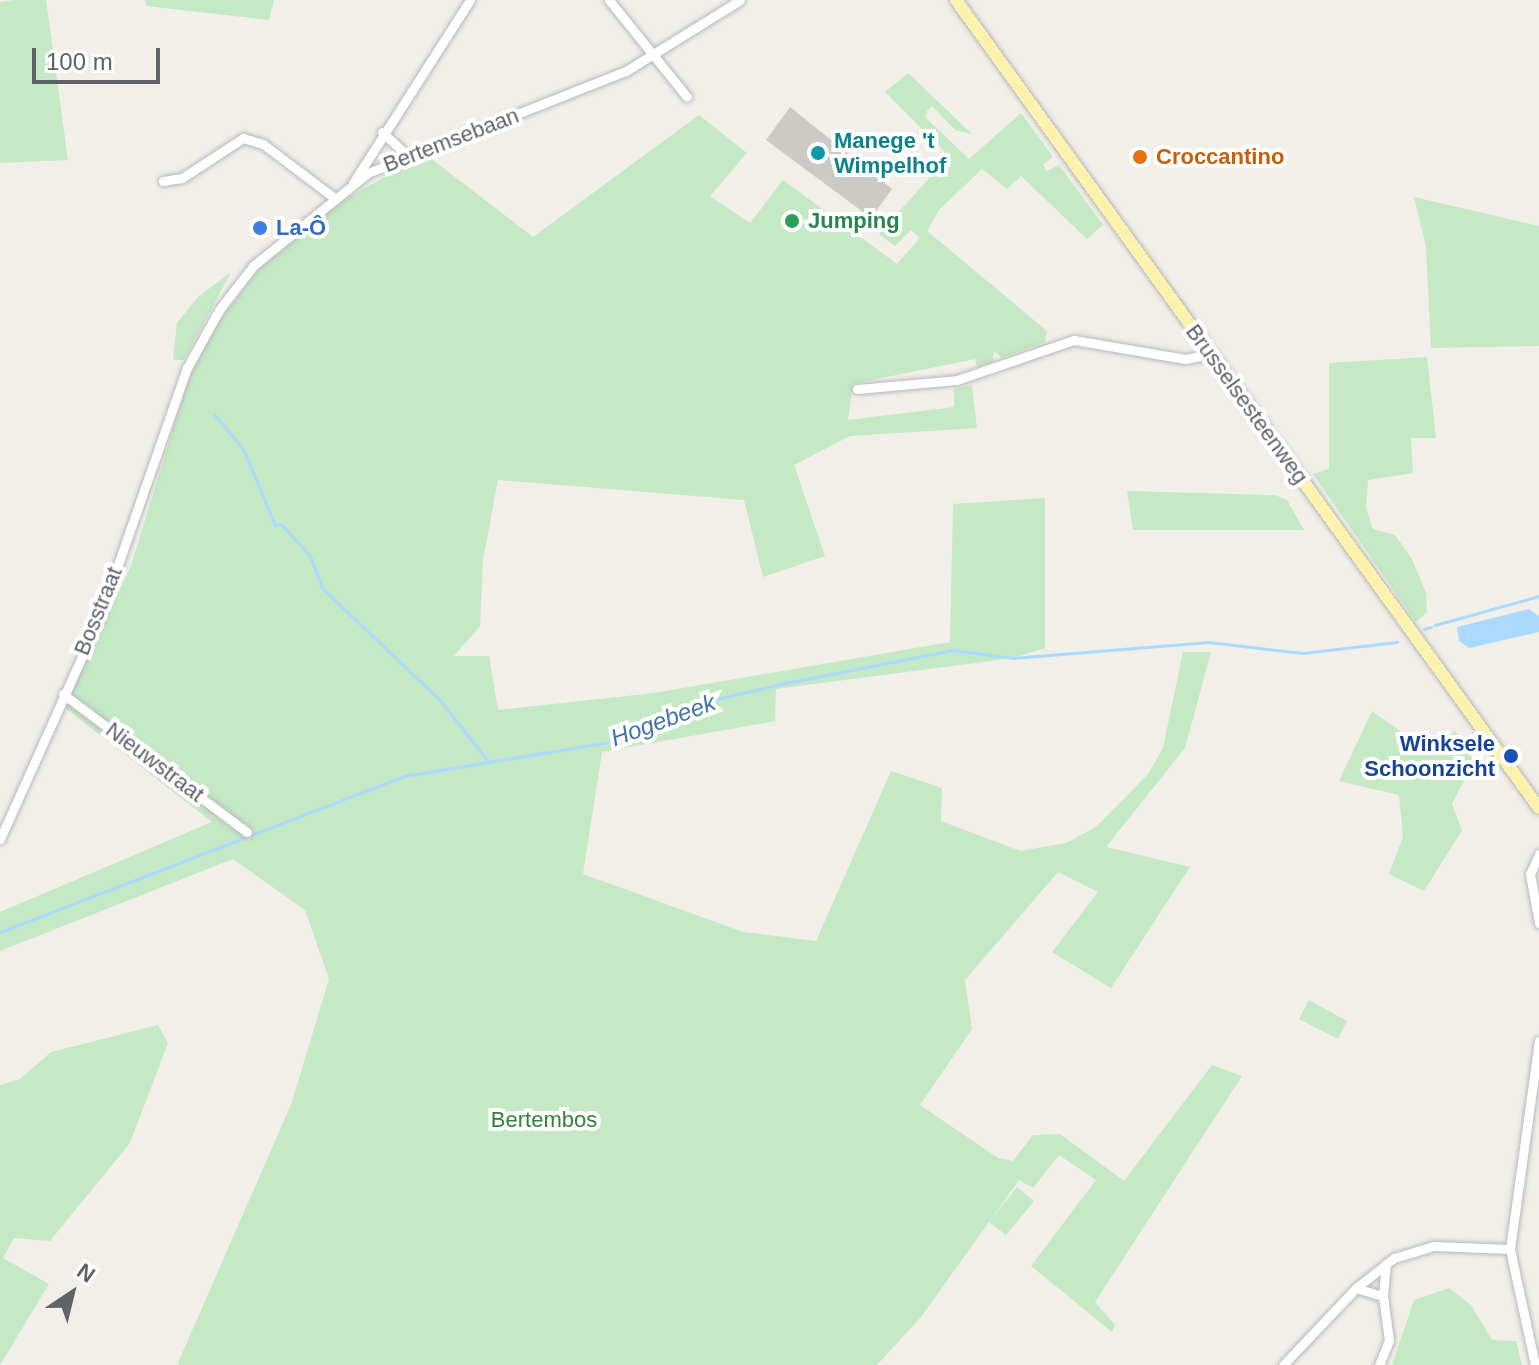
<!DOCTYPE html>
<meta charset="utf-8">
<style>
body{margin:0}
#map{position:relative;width:1539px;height:1365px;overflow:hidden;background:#f1efe8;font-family:Arial,sans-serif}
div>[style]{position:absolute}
.green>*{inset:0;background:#c5e8c5}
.water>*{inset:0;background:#aadaff}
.stream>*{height:3px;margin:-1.5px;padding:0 1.5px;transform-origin:1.5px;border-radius:1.5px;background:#aadaff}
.building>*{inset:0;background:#cccac5}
.roads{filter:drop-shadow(0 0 2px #b5b8bc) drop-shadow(0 0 2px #b5b8bc)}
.minor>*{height:9px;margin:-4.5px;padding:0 4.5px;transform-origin:4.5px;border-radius:4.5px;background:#fff}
.major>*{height:12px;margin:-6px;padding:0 6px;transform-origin:6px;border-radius:6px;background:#fff2af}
.dots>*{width:22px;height:22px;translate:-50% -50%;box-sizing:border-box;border:4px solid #fff;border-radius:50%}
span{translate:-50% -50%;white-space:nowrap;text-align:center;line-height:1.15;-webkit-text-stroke:8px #fff;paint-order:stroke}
.street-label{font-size:22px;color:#5f6368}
.culture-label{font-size:22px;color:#0d838f;font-weight:700}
.left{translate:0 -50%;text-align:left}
.food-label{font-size:22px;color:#c56008;font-weight:700}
.leisure-label{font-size:22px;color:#27864d;font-weight:700}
.shop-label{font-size:22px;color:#366cbe;font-weight:700}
.transit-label{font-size:22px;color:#164399;font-weight:700}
.right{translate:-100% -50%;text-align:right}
.park-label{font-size:22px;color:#348238}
.water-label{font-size:24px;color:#4174aa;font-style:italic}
.north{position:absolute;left:32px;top:1253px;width:80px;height:80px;-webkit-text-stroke:6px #fff;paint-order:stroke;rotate:35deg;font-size:22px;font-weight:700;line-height:32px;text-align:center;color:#5f6368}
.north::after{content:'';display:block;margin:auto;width:28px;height:36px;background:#5f6368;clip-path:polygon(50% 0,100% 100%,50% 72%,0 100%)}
.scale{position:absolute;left:32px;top:48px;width:128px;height:36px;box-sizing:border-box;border:4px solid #5f6368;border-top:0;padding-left:10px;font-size:24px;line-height:28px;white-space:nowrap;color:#5f6368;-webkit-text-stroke:6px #fff;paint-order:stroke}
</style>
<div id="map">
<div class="green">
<div style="clip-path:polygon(14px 0,46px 0,68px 160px,0 163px,0 2px)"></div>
<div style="clip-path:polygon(145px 0,274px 0,269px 20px,146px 6px)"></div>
<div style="clip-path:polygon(908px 73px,972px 134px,955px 130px,932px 106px,927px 111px,926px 118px,969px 159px,1021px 113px,1053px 157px,1043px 164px,1047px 171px,1059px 165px,1103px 225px,1087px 239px,1021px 176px,1007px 189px,982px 169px,939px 210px,927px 231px,1047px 331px,1045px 342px,1002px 358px,994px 351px,993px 362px,977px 367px,975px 359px,853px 384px,848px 420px,954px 407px,954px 389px,972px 385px,977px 428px,850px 436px,794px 465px,825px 556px,763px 577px,744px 500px,498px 480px,483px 560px,480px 626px,454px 656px,489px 656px,498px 710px,654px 693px,950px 642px,953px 504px,1045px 498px,1045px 648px,1013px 658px,776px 689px,775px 721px,602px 752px,583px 874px,743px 932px,816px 941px,891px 771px,942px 788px,941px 821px,1021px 851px,1066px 843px,1096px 827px,1148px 774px,1163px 748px,1183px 652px,1211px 652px,1185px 748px,1106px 847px,1190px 867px,1111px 988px,1052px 952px,1098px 892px,1058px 872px,965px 980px,972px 1029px,920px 1105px,998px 1158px,1013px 1161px,1033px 1135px,1060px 1134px,1124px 1181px,1212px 1065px,1242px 1076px,1095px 1302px,1115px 1325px,1112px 1332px,1031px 1266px,1096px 1180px,1059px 1155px,1033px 1188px,1019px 1180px,921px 1317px,877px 1365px,177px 1365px,292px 1102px,329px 979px,305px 910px,233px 859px,0 951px,0 912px,212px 822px,64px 707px,131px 566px,188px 380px,217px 323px,259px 269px,312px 218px,425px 154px,533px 237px,699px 115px,747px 153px,710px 196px,750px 223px,783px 180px,897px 264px,920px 238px,911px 230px,895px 246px,879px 234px,949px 156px,885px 92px)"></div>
<div style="clip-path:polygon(1414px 197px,1539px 226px,1539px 346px,1431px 348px,1426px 247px)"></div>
<div style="clip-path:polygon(231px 272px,184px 360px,173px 360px,177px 323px,198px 297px)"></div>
<div style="clip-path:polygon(1427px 357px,1436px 438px,1411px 438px,1413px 473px,1368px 480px,1366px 508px,1373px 529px,1395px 535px,1412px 559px,1426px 593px,1427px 612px,1416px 622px,1313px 474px,1329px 469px,1329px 363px)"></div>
<div style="clip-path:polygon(1127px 491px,1275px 495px,1287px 500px,1304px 530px,1133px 530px)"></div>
<div style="clip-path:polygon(1372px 711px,1428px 751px,1455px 731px,1474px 761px,1452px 804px,1462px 830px,1424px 891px,1389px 874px,1403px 837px,1399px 795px,1339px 781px)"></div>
<div style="clip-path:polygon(1309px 1000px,1347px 1021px,1338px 1039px,1299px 1019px)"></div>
<div style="clip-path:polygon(158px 1025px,168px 1043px,130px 1143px,50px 1241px,14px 1238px,3px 1258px,49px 1284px,0 1365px,0 1085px,20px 1079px,51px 1052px)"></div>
<div style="clip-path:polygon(1017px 1187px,1034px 1201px,1006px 1235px,989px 1222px)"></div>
<div style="clip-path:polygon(1449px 1288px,1471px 1305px,1492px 1340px,1516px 1341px,1522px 1365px,1392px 1365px,1414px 1300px)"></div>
</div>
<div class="water">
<div style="clip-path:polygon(1529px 609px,1539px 616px,1539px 632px,1469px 648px,1459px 641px,1457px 627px)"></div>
</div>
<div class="stream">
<div style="left:214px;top:414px;width:45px;rotate:50.4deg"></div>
<div style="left:243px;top:449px;width:82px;rotate:67.2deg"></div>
<div style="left:275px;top:525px;width:6px;rotate:-9deg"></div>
<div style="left:281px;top:524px;width:43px;rotate:47.8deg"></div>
<div style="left:310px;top:556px;width:34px;rotate:69deg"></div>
<div style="left:322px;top:588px;width:161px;rotate:43.5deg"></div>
<div style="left:439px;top:699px;width:78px;rotate:51.8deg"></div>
<div style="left:1435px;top:625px;width:108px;rotate:-15.6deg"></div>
<div style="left:1424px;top:629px;width:7px;rotate:-16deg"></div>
<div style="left:0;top:932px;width:433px;rotate:-21.1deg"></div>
<div style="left:404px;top:776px;width:209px;rotate:-9.4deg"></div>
<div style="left:610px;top:742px;width:50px;rotate:-18.8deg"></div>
<div style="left:657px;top:726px;width:35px;rotate:-35deg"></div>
<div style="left:686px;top:706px;width:103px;rotate:-13deg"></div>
<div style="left:786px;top:683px;width:169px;rotate:-11.2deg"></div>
<div style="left:952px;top:650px;width:62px;rotate:7.5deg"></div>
<div style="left:1013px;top:658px;width:196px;rotate:-4.7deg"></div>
<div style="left:1208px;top:642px;width:95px;rotate:6.7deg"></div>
<div style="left:1302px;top:653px;width:96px;rotate:-6.6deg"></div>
</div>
<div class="building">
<div style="clip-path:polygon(790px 107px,892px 189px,871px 218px,766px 140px)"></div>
</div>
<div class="roads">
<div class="minor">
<div style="left:609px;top:0;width:124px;rotate:51.2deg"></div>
<div style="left:382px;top:132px;width:33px;rotate:43deg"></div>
<div style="left:163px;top:181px;width:19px;rotate:-9deg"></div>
<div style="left:182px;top:178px;width:73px;rotate:-33.3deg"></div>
<div style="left:243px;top:138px;width:21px;rotate:17deg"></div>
<div style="left:263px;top:144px;width:88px;rotate:37.1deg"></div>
<div style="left:353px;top:183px;width:217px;rotate:-57.4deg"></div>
<div style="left:857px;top:389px;width:100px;rotate:-5.1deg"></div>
<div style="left:957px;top:380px;width:124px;rotate:-18.9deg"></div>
<div style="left:1074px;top:340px;width:113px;rotate:9.7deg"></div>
<div style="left:1185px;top:359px;width:26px;rotate:-11deg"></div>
<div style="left:63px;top:694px;width:230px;rotate:36.9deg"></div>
<div style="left:0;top:839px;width:244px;rotate:-65.8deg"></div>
<div style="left:100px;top:616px;width:263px;rotate:-70.7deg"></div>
<div style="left:187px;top:368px;width:66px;rotate:-61.1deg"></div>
<div style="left:219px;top:310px;width:56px;rotate:-52.3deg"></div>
<div style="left:253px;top:266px;width:148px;rotate:-39deg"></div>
<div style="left:368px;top:173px;width:277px;rotate:-21.6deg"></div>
<div style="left:626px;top:71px;width:134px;rotate:-31.9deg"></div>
<div style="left:1539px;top:854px;width:22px;rotate:114deg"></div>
<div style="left:1530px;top:874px;width:50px;rotate:79.6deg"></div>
<div style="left:1356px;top:1288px;width:28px;rotate:17deg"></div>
<div style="left:1383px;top:1296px;width:32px;rotate:-85deg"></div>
<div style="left:1283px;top:1365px;width:106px;rotate:-46.5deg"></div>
<div style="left:1356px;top:1288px;width:48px;rotate:-38.3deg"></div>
<div style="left:1394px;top:1258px;width:42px;rotate:-16.7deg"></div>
<div style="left:1434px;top:1246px;width:76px;rotate:2.3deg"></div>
<div style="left:1379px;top:1365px;width:27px;rotate:-68deg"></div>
<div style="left:1389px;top:1340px;width:44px;rotate:-97.8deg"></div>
<div style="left:1535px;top:1365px;width:119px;rotate:-102.2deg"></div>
<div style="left:1510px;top:1249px;width:210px;rotate:-82.1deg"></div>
</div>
<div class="major">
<div style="left:956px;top:0;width:996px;rotate:54.19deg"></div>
</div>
</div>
<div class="dots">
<div style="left:818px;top:153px;background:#0f9aa8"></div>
<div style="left:1140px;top:157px;background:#e8710a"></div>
<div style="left:792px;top:221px;background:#2e9e5b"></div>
<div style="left:260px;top:228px;background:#3f7fe0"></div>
<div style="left:1511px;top:756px;background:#1a4fb4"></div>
</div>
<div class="street-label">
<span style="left:451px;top:140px;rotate:-21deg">Bertemsebaan</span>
<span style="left:1247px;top:404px;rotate:54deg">Brusselsesteenweg</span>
<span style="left:98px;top:611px;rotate:-68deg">Bosstraat</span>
<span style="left:155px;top:762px;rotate:37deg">Nieuwstraat</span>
</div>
<div class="culture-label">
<span class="left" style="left:834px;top:153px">Manege 't<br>Wimpelhof</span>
</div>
<div class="food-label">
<span class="left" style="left:1156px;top:157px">Croccantino</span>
</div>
<div class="leisure-label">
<span class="left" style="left:808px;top:221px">Jumping</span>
</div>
<div class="shop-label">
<span class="left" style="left:276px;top:228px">La-Ô</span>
</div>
<div class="transit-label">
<span class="right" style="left:1495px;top:756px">Winksele<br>Schoonzicht</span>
</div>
<div class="park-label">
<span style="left:544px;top:1120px">Bertembos</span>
</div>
<div class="water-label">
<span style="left:663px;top:720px;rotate:-20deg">Hogebeek</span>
</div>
<div class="north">N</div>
<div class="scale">100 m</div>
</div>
